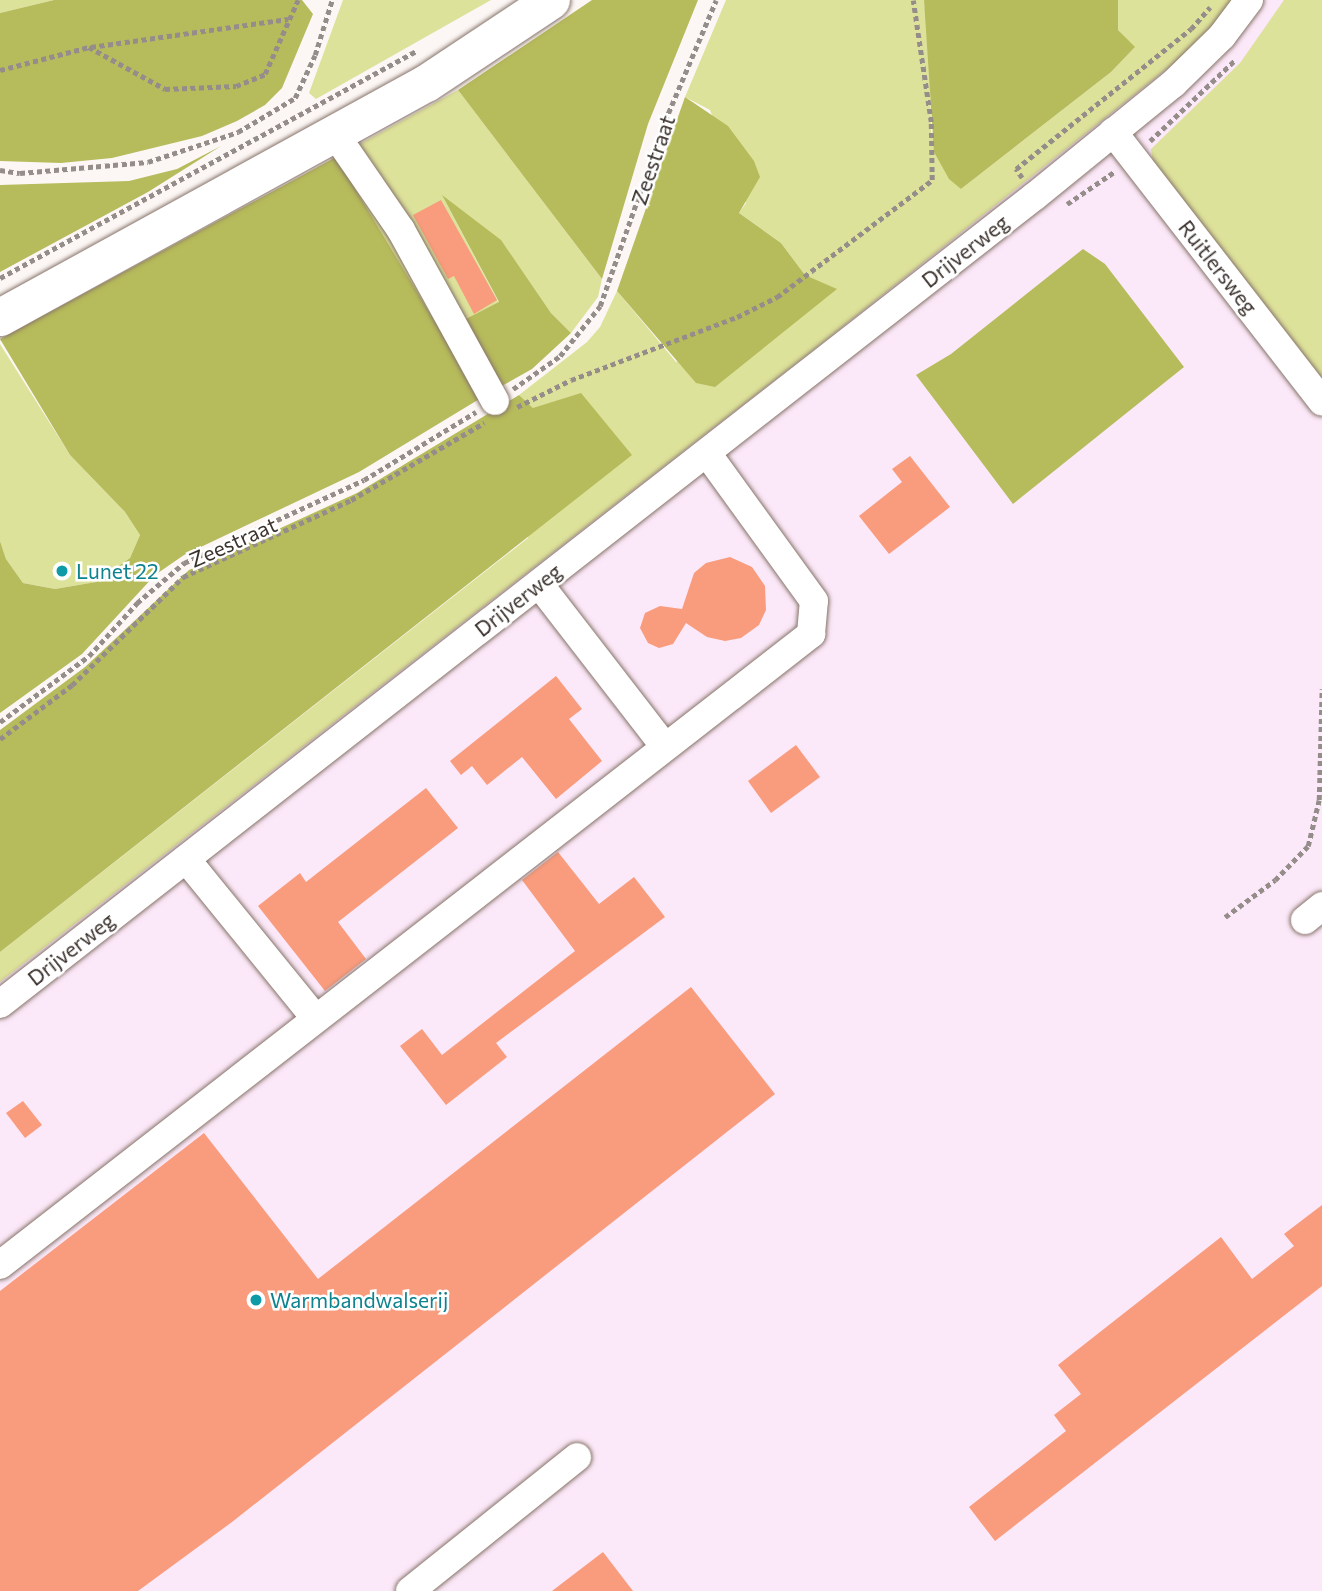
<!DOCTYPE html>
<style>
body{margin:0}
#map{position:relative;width:1322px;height:1591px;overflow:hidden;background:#fcf7f5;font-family:Commissioner,sans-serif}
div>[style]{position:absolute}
.industrial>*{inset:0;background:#fbe8f8}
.green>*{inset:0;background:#dde29a}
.forest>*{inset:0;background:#b6bb5b}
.building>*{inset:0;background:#f99c7d}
.path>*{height:4.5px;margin-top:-2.25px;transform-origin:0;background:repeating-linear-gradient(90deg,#958d8a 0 5px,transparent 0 8.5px)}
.roads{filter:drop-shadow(0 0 2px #87746a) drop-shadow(0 0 2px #87746a)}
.minor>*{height:28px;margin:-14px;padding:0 14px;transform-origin:14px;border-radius:14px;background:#fff}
.major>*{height:37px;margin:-18.5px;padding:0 18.5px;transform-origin:18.5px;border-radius:18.5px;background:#fff}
.dots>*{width:19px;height:19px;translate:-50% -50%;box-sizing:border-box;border:4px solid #fff;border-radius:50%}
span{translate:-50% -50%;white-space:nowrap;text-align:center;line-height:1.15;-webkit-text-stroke:5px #fff;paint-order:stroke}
.street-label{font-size:21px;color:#3b322e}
.culture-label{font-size:21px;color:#0d838f}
.left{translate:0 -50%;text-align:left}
</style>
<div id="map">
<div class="industrial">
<div style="clip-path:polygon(1199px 0,1322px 0,1322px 1591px,0 1591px,0 967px)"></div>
</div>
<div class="green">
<div style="clip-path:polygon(0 0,54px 0,0 13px)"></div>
<div style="clip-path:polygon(343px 0,491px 0,316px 99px,309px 93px)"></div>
<div style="clip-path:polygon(726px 0,924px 0,930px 54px,931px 132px,961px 189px,1111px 72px,1134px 48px,1118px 30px,1118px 0,1234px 0,1207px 37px,811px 352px,0 982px,0 952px,528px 538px,533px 408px,519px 395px,587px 342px,600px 327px,617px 291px,676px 362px,836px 289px,805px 275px,781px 243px,739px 213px,746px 203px,710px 110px,685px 97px)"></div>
<div style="clip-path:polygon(1284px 0,1322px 0,1322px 382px,1153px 163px,1151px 149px,1240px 63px)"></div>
<div style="clip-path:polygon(458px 90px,602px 279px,598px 297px,571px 333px,551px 313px,501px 241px,443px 197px,499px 303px,480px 315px,481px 398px,336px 157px)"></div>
<div style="clip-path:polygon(0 344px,70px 455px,125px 512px,140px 535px,130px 558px,96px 582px,55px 589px,23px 583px,6px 559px,0 541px)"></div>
</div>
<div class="forest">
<div style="clip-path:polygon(54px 0,302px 0,313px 14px,282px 88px,265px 105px,237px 121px,202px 136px,112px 158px,61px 163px,0 161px,0 13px)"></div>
<div style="clip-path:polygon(592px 0,698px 0,648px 124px,602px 279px,458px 90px)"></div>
<div style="clip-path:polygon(924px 0,1118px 0,1118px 30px,1135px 47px,1111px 72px,961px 189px,949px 179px,934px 152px)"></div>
<div style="clip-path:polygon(685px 97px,728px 126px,754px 161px,760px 177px,739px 213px,781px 243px,805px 275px,837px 289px,715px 387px,696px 383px,617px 291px)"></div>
<div style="clip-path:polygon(221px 146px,148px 192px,0 272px,0 185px,129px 181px,177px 169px)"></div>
<div style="clip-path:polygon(336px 157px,481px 398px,359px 472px,184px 555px,155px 575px,82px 654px,0 713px,0 541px,6px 559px,23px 583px,55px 589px,96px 582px,130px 558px,140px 535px,125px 512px,70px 455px,0 339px)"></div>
<div style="clip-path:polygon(442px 195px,501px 240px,551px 313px,571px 333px,532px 369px,500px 387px,460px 322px,499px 302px)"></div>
<div style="clip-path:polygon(1083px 249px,1105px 264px,1184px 367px,1013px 504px,916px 375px,951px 354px)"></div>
<div style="clip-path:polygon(581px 393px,632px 455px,0 952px,0 730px,85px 667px,189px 570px,357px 493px,519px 395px,533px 408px)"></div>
</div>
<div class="building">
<div style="clip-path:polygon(441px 200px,497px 300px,474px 314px,454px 276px,448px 279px,413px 215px)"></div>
<div style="clip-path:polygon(910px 456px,950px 507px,889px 554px,859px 516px,902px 482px,892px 469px)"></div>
<div style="clip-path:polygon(730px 557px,752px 567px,765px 586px,766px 610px,759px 625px,741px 638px,725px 641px,707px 637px,686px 623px,673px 644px,659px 648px,648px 643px,640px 628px,645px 613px,660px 606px,682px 609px,694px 573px,706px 563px)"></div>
<div style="clip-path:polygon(556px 676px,582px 709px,569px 719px,602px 761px,556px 799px,522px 757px,487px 785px,472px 766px,461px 775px,450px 761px)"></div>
<div style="clip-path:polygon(796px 745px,820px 777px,771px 813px,748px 781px)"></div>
<div style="clip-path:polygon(426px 788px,458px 828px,338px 922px,366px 959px,325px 991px,258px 906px,300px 873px,306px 882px)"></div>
<div style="clip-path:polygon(558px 852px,599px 904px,634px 877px,665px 917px,496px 1043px,507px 1057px,446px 1105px,400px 1046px,422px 1029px,442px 1055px,575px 951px,522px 880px)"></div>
<div style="clip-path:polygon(691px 987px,775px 1094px,232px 1522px,138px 1591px,0 1591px,0 1291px,204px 1133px,318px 1279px)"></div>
<div style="clip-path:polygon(23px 1101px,42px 1125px,25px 1138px,6px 1113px)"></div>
<div style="clip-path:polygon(1322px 1205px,1322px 1286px,995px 1541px,969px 1507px,1066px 1431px,1054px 1415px,1081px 1394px,1058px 1365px,1221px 1237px,1252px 1279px,1294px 1246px,1284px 1234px)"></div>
<div style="clip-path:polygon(603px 1552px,633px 1591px,552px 1591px)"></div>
</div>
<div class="path">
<div style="left:91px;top:47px;width:199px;rotate:-8.1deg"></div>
<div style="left:0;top:70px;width:92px;rotate:-14.5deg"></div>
<div style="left:89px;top:47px;width:87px;rotate:28.9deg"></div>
<div style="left:165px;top:89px;width:71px;rotate:-2.4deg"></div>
<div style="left:236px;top:86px;width:31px;rotate:-22deg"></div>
<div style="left:265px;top:74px;width:81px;rotate:-66deg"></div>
<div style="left:1150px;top:141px;width:117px;rotate:-43.6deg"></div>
<div style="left:0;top:170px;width:20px;rotate:9deg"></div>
<div style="left:20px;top:173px;width:128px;rotate:-4.9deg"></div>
<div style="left:148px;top:162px;width:95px;rotate:-18.4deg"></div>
<div style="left:238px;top:132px;width:66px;rotate:-30.8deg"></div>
<div style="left:295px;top:98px;width:47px;rotate:-65.1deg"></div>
<div style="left:315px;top:55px;width:58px;rotate:-72.8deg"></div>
<div style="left:1022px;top:178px;width:11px;rotate:-124deg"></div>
<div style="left:1016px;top:169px;width:224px;rotate:-38.7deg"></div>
<div style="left:1191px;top:29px;width:29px;rotate:-49deg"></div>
<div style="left:1067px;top:204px;width:57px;rotate:-34.2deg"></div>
<div style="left:0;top:278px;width:473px;rotate:-28.6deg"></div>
<div style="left:513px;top:389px;width:57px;rotate:-35.1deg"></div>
<div style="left:560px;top:356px;width:64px;rotate:-51.3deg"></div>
<div style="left:600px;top:306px;width:196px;rotate:-70.6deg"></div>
<div style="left:665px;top:121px;width:131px;rotate:-67.1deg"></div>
<div style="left:517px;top:407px;width:60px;rotate:-26.6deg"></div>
<div style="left:571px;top:380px;width:178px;rotate:-20.8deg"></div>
<div style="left:737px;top:317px;width:45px;rotate:-26.6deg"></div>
<div style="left:777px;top:297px;width:194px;rotate:-37deg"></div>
<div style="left:932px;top:180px;width:58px;rotate:-91deg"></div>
<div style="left:931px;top:122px;width:123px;rotate:-98.4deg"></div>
<div style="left:0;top:722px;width:111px;rotate:-36.6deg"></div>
<div style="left:89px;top:656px;width:72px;rotate:-47.8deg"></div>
<div style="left:137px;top:603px;width:62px;rotate:-40.4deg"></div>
<div style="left:184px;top:563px;width:198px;rotate:-24.8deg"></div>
<div style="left:364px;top:480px;width:131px;rotate:-31.3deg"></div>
<div style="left:0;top:739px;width:90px;rotate:-36.9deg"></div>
<div style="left:72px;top:685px;width:155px;rotate:-44.2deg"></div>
<div style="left:183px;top:577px;width:185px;rotate:-24.6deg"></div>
<div style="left:351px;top:500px;width:154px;rotate:-30.1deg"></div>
<div style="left:1225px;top:917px;width:62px;rotate:-36.5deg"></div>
<div style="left:1275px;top:880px;width:47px;rotate:-45.9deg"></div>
<div style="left:1308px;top:846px;width:47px;rotate:-76.6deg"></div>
<div style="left:1319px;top:800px;width:111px;rotate:-88.5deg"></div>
</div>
<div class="roads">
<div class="minor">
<div style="left:1113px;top:132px;width:341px;rotate:52.2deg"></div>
<div style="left:335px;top:134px;width:116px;rotate:55.5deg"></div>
<div style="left:401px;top:230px;width:195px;rotate:61.2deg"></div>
<div style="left:539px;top:584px;width:205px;rotate:52.3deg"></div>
<div style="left:186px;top:859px;width:205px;rotate:50.9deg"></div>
<div style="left:1305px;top:920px;width:22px;rotate:-39deg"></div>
<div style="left:0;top:1004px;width:1313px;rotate:-37.98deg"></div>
<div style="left:1035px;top:196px;width:178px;rotate:-39.1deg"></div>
<div style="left:1173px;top:84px;width:69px;rotate:-44.4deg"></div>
<div style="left:1222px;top:36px;width:45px;rotate:-53.1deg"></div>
<div style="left:0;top:1265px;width:1028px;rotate:-37.88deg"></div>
<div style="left:811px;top:634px;width:33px;rotate:-85deg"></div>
<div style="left:814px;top:601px;width:183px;rotate:-125.9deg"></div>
<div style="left:410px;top:1591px;width:214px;rotate:-38.7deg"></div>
</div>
<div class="major">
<div style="left:0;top:317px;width:486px;rotate:-28.8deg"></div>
<div style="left:426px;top:83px;width:150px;rotate:-33.6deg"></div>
</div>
</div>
<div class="dots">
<div style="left:62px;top:571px;background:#0f9aa8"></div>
<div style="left:256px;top:1300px;background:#0f9aa8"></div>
</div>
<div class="street-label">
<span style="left:653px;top:160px;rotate:-71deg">Zeestraat</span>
<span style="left:965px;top:251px;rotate:-38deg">Drijverweg</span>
<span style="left:1218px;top:267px;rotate:52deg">Ruitlersweg</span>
<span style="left:233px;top:542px;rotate:-24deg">Zeestraat</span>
<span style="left:518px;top:600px;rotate:-38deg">Drijverweg</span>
<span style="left:71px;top:949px;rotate:-38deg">Drijverweg</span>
</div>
<div class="culture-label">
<span class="left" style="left:76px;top:571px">Lunet 22</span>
<span class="left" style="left:270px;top:1300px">Warmbandwalserij</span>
</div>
</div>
